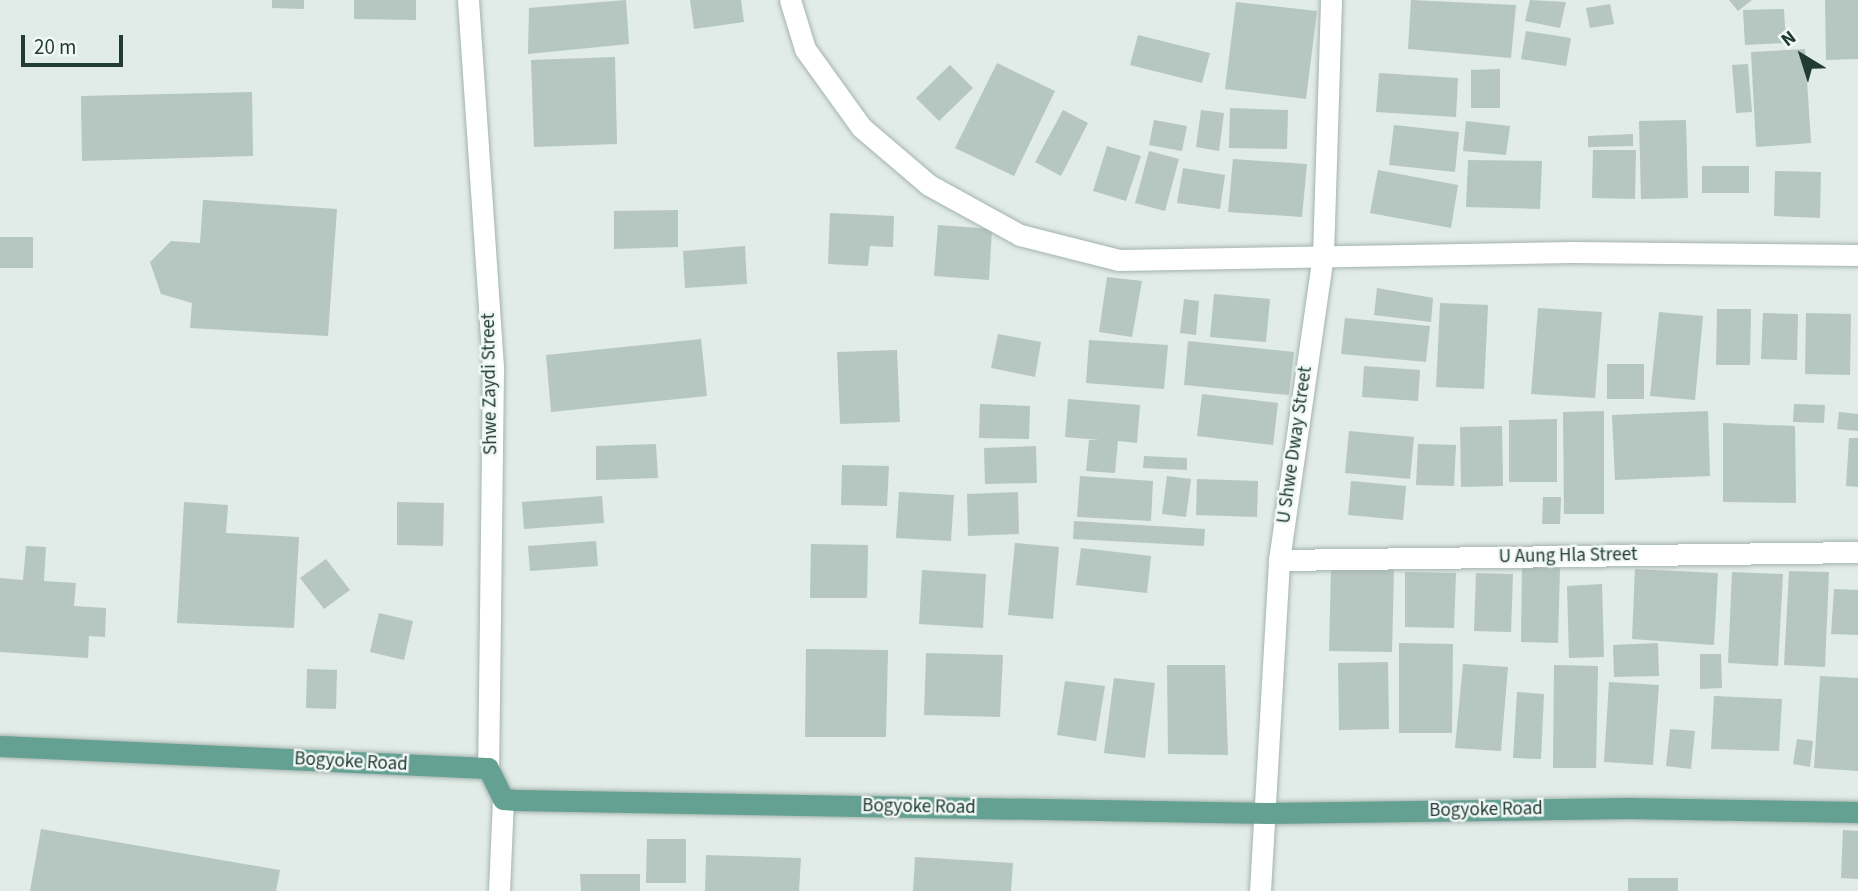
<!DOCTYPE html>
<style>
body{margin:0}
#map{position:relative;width:1858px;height:891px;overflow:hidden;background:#e1ebe7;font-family:"Source Sans 3",sans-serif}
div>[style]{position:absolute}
.building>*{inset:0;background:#b6c6c0}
.roads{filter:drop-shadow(0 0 2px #a4b3ae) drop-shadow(0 0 2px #a4b3ae)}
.street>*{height:21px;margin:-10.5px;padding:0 10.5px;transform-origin:10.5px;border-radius:10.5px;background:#fff}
.primary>*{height:21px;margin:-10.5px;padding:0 10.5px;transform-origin:10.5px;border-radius:10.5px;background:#65a192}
span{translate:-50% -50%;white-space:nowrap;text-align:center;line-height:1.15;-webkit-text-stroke:5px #f1f8f5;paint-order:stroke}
.street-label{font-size:19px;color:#213c35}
.north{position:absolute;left:1767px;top:21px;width:70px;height:70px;-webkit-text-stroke:5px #f1f8f5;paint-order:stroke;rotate:322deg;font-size:19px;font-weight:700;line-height:28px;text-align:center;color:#213c35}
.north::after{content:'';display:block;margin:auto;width:24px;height:32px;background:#213c35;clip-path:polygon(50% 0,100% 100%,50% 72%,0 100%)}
.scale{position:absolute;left:21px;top:35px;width:102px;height:32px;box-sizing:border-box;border:4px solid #213c35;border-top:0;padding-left:9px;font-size:21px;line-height:24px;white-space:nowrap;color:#213c35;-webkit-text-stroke:5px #f1f8f5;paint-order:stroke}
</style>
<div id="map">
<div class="building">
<div style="clip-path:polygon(272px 0,304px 0,304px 9px,272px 8px)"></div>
<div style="clip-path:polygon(354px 0,416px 0,416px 20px,354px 19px)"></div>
<div style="clip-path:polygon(626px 0,629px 44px,528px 54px,529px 8px)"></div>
<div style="clip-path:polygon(690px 0,741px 0,744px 22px,694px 29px)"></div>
<div style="clip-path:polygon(1411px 0,1516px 5px,1511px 58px,1408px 49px)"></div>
<div style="clip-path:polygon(1530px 0,1566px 2px,1560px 28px,1525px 21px)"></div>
<div style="clip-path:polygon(1729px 0,1752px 0,1738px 11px)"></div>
<div style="clip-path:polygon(1825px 0,1858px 0,1858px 59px,1826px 60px)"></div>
<div style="clip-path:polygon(1236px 2px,1317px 11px,1306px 99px,1225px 89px)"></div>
<div style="clip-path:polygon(1610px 4px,1614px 24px,1590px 28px,1586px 8px)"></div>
<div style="clip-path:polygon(1784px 9px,1786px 43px,1745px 45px,1743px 10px)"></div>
<div style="clip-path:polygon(1526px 31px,1571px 38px,1566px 66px,1521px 59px)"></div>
<div style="clip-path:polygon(1138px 35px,1210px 53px,1202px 83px,1130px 65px)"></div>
<div style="clip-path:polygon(1805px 49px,1811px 143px,1756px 147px,1751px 52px)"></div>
<div style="clip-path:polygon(615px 57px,617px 144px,534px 147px,531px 60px)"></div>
<div style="clip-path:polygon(997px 63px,1055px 91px,1014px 176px,955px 148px)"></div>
<div style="clip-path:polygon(1748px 64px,1752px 112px,1736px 113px,1732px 65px)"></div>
<div style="clip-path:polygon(950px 65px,973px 88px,939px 121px,916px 98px)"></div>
<div style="clip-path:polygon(1500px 69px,1500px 108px,1471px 108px,1471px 70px)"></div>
<div style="clip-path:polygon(1379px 73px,1458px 78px,1456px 117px,1376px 112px)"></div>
<div style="clip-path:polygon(252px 92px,253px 156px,82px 161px,81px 96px)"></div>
<div style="clip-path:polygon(1230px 108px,1288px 110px,1287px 149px,1229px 148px)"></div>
<div style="clip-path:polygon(1063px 110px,1088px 123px,1061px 176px,1035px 162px)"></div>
<div style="clip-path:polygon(1201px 110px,1224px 113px,1219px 151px,1196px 147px)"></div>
<div style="clip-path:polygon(1154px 120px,1187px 126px,1182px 151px,1149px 145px)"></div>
<div style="clip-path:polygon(1686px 120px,1688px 198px,1641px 199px,1639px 121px)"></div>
<div style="clip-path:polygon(1466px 121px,1510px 126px,1506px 155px,1463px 151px)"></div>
<div style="clip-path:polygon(1394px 125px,1459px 132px,1455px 172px,1389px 165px)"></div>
<div style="clip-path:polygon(1633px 134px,1633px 146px,1588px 147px,1588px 136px)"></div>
<div style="clip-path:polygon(1107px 146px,1141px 156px,1126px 201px,1093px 191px)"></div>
<div style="clip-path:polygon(1593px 150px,1636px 150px,1635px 199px,1592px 198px)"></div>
<div style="clip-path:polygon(1149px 151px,1179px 159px,1165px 211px,1135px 203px)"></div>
<div style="clip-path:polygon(1233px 159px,1307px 164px,1302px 217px,1228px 212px)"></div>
<div style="clip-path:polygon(1468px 160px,1542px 161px,1540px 209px,1466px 207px)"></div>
<div style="clip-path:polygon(1702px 166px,1749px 166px,1749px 193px,1702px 193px)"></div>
<div style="clip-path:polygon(1183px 168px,1225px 175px,1220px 209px,1177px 203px)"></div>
<div style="clip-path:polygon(1378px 170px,1458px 185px,1451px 228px,1370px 213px)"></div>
<div style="clip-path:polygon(1775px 171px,1821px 172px,1820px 218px,1774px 216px)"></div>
<div style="clip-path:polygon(203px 200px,337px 209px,328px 336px,190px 328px,192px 303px,161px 294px,150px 262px,171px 241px,200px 243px)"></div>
<div style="clip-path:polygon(678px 210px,678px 247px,614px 249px,614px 211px)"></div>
<div style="clip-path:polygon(830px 213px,894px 216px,893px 247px,870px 246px,868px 266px,828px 264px)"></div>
<div style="clip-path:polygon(938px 225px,992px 229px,989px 280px,934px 276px)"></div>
<div style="clip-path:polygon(0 237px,33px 237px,33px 268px,0 268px)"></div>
<div style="clip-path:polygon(745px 246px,747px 284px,685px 288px,683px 251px)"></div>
<div style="clip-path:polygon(1107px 277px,1142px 281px,1132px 337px,1099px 332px)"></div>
<div style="clip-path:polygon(1377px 288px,1433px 298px,1431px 322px,1374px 315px)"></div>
<div style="clip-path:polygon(1214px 294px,1270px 299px,1266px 342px,1210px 337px)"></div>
<div style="clip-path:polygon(1184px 299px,1199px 301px,1196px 335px,1180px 333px)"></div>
<div style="clip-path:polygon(1440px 303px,1488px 305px,1484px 389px,1436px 387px)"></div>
<div style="clip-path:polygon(1538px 308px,1602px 312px,1595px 398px,1531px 394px)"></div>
<div style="clip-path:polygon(1717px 309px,1751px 309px,1750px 365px,1716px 365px)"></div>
<div style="clip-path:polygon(1659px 312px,1703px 316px,1695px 400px,1650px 396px)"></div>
<div style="clip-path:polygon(1763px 313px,1798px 314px,1797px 360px,1761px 359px)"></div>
<div style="clip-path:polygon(1806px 313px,1851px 314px,1850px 375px,1805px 374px)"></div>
<div style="clip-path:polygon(1345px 318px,1430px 326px,1426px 362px,1341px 354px)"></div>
<div style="clip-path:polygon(998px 334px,1041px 342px,1035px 377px,991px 368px)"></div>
<div style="clip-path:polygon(701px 339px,707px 396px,551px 412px,546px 355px)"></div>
<div style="clip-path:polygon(1089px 340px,1168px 345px,1164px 389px,1086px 383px)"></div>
<div style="clip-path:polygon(1188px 341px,1294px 352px,1289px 395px,1184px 385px)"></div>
<div style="clip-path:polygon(897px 350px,900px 422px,840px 424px,837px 352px)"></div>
<div style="clip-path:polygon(1607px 364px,1644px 364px,1644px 399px,1607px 399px)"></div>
<div style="clip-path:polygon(1364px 366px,1420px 370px,1418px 401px,1362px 397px)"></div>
<div style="clip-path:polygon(1202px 394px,1278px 403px,1273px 445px,1197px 436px)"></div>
<div style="clip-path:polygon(1068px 399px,1140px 405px,1137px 443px,1118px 441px,1115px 473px,1086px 471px,1089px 440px,1100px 440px,1065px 437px)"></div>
<div style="clip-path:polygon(980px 404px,1030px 406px,1029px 439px,979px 438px)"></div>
<div style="clip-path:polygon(1794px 404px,1825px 405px,1824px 423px,1793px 422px)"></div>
<div style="clip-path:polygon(1604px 411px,1604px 514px,1564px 514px,1563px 412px)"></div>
<div style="clip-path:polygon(1708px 411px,1710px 476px,1615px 480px,1612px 415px)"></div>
<div style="clip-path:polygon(1839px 412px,1858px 414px,1858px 431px,1837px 429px)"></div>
<div style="clip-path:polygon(1557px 419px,1557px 482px,1509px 482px,1509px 420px)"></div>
<div style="clip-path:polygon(1723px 423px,1795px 426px,1796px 503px,1723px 502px)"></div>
<div style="clip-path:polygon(1502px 426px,1503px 486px,1461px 487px,1460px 427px)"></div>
<div style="clip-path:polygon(1349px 431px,1414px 437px,1410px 479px,1345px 473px)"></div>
<div style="clip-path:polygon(1849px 438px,1858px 438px,1858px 487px,1846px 486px)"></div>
<div style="clip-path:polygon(656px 444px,658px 478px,596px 480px,596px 446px)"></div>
<div style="clip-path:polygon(1418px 444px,1456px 445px,1454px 486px,1416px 485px)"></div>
<div style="clip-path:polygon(1036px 446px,1037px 483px,985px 484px,984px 448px)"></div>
<div style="clip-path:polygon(1144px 456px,1187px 458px,1187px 470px,1143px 468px)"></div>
<div style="clip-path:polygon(842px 465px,889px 466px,887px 506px,841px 505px)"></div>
<div style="clip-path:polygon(1080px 476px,1153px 481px,1151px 521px,1077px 517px)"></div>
<div style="clip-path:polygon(1167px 476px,1191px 479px,1186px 517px,1162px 514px)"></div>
<div style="clip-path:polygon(1197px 479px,1258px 481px,1257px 517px,1196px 515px)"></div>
<div style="clip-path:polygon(1351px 481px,1406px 486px,1403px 520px,1348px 515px)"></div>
<div style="clip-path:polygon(899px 492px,954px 495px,951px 541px,896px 538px)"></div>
<div style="clip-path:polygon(1018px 492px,1019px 534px,968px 536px,967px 494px)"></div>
<div style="clip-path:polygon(602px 496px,604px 523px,524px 529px,522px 502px)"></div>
<div style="clip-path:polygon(1543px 497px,1561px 497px,1560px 524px,1542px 524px)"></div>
<div style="clip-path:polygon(184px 502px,228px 505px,226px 533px,299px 537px,294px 628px,177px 623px)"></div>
<div style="clip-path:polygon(397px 502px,444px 503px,443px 546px,397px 545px)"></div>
<div style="clip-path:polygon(1074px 521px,1205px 529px,1204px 546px,1073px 539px)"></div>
<div style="clip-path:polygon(596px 541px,598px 566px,530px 571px,528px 546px)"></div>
<div style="clip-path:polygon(1015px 543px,1059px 547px,1053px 619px,1008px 615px)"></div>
<div style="clip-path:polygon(811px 544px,868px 545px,867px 598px,810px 598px)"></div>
<div style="clip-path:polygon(26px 546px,46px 547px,44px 581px,76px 583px,74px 606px,106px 608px,105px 637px,89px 636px,88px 658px,0 652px,0 578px,23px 580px)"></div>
<div style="clip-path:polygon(1081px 548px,1151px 556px,1147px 593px,1076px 585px)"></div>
<div style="clip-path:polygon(326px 559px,350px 590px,324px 609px,300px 578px)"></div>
<div style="clip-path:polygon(1522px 567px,1560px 568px,1558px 643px,1521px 642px)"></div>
<div style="clip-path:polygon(1331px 569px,1394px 570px,1392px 652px,1329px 651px)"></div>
<div style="clip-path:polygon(1635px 569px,1718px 573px,1714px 645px,1632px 639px)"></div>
<div style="clip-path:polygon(922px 570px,986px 574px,983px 628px,919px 624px)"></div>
<div style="clip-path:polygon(1789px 571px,1829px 572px,1825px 667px,1784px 665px)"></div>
<div style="clip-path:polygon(1405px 572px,1456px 573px,1454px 628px,1405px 627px)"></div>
<div style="clip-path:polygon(1732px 572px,1783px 574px,1778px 666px,1728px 663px)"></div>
<div style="clip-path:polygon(1476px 573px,1513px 574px,1511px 632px,1474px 631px)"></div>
<div style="clip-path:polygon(1602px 584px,1604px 657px,1569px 658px,1567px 586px)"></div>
<div style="clip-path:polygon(1834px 589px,1858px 590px,1858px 635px,1831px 634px)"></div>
<div style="clip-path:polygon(379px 613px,413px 621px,404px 660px,370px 652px)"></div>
<div style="clip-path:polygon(1399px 643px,1453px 644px,1452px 733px,1399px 733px)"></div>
<div style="clip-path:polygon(1658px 643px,1659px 676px,1614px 677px,1613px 645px)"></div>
<div style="clip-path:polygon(806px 649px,888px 650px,886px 737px,805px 737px)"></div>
<div style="clip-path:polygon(926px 653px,1003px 655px,1000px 717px,924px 715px)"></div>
<div style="clip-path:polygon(1700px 654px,1721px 654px,1722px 688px,1700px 689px)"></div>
<div style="clip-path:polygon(1388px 662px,1389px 729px,1339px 730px,1338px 663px)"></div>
<div style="clip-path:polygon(1463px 664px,1508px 667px,1501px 751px,1455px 748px)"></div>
<div style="clip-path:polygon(1167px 665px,1225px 665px,1228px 755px,1168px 754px)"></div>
<div style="clip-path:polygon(1554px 665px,1598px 666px,1596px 768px,1553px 768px)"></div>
<div style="clip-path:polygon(307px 669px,337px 670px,336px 709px,306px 708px)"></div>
<div style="clip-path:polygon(1820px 676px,1858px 678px,1858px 771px,1814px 768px)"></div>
<div style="clip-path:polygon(1114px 678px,1155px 683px,1145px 758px,1104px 753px)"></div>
<div style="clip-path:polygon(1065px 681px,1105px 686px,1096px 741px,1057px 735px)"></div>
<div style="clip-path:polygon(1609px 682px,1659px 685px,1653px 765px,1604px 762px)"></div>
<div style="clip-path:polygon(1517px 692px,1544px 694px,1541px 759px,1513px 758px)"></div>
<div style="clip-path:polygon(1714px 696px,1782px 699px,1779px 751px,1711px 749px)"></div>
<div style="clip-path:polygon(1670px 729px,1695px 731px,1691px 769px,1666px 766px)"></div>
<div style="clip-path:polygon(1797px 739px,1813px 741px,1810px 767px,1793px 764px)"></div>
<div style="clip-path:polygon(41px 829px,280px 870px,276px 891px,30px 891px)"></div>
<div style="clip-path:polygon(1843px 830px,1858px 831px,1858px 879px,1841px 878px)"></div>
<div style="clip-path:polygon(647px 839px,686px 839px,686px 883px,646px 883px)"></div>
<div style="clip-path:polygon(706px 855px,801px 858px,799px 891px,705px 891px)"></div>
<div style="clip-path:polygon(915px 857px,1013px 863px,1011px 891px,913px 891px)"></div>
<div style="clip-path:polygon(580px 874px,640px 874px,640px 891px,581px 891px)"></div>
<div style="clip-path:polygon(1628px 878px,1678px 878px,1678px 891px,1628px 891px)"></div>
</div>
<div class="roads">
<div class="street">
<div style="left:468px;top:0;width:370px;rotate:86.1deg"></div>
<div style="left:493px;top:369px;width:399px;rotate:90.7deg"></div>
<div style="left:790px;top:0;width:51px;rotate:73deg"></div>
<div style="left:805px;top:49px;width:96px;rotate:54.3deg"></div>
<div style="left:861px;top:127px;width:89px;rotate:40.5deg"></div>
<div style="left:929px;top:185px;width:104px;rotate:28.8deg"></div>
<div style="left:1020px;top:235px;width:102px;rotate:14.2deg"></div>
<div style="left:1119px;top:260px;width:453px;rotate:-1deg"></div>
<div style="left:1572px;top:252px;width:286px;rotate:0.6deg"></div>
<div style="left:1279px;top:560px;width:579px;rotate:-0.79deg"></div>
<div style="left:499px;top:891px;width:92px;rotate:-87.5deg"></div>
<div style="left:1260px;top:891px;width:332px;rotate:-86.7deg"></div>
<div style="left:1279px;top:560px;width:307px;rotate:-81.8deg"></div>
<div style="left:1323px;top:256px;width:256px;rotate:-88.2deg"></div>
</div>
<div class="primary">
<div style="left:0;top:746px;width:488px;rotate:2.6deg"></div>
<div style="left:488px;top:768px;width:34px;rotate:64deg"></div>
<div style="left:503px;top:799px;width:13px;rotate:4deg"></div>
<div style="left:516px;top:800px;width:751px;rotate:0.99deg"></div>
<div style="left:1267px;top:813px;width:360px;rotate:-0.8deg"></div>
<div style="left:1627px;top:808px;width:231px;rotate:1deg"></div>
</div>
</div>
<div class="street-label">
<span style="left:490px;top:384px;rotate:-91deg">Shwe Zaydi Street</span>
<span style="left:1295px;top:445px;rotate:-82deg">U Shwe Dway Street</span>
<span style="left:1568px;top:556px;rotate:-1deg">U Aung Hla Street</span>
<span style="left:351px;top:762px;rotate:3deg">Bogyoke Road</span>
<span style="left:919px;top:807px;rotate:1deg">Bogyoke Road</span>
<span style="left:1486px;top:810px;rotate:-1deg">Bogyoke Road</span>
</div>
<div class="north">N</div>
<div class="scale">20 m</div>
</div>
